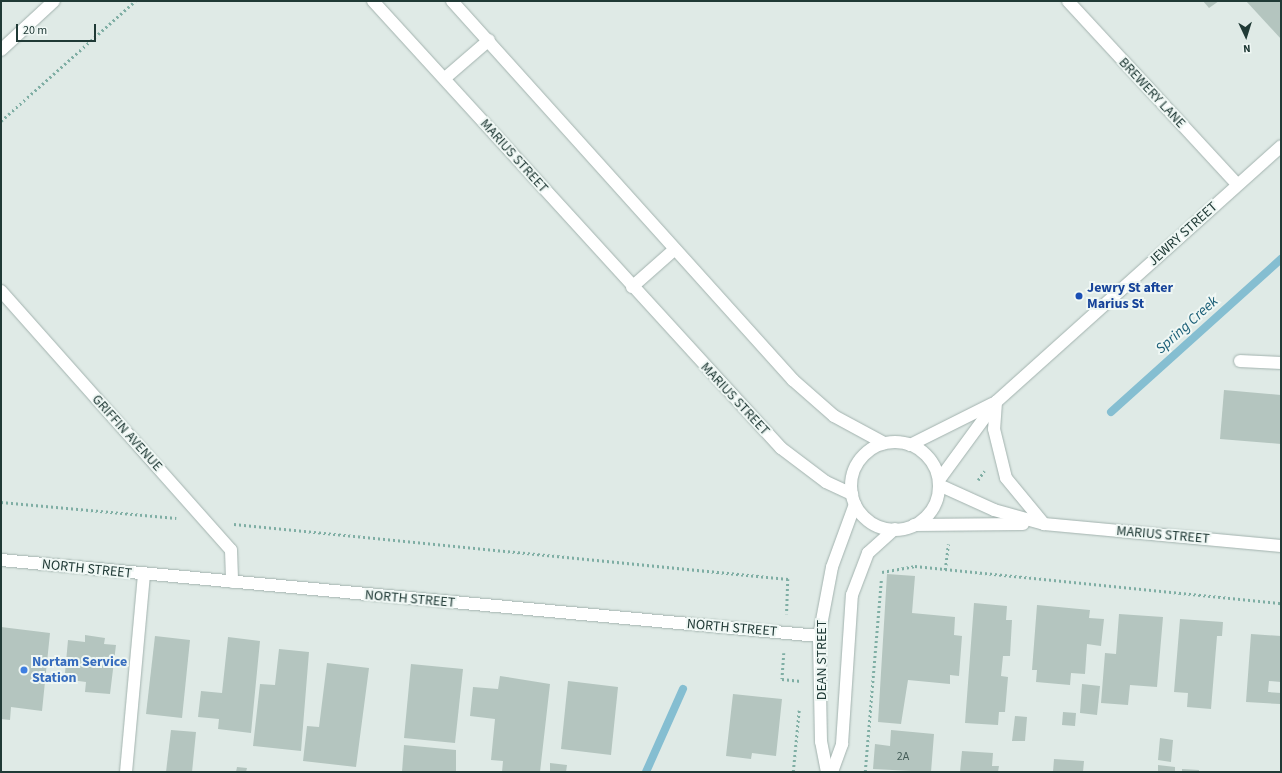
<!DOCTYPE html>
<style>
body{margin:0}
#map{position:relative;width:1282px;height:773px;overflow:hidden;background:#dfeae6;font-family:"Source Sans 3",sans-serif}
div>[style]{position:absolute}
.stream>*{height:8px;margin:-4px;padding:0 4px;transform-origin:4px;border-radius:4px;background:#85bed1}
.building>*{inset:0;background:#b4c5bf}
.path>*{height:2.5px;margin-top:-1.25px;transform-origin:0;background:repeating-linear-gradient(90deg,#7faea4 0 2px,transparent 0 5px)}
.roads{filter:drop-shadow(0 0 1px #a2b2ae) drop-shadow(0 0 1px #a2b2ae)}
.lane>*{height:12px;margin:-6px;padding:0 6px;transform-origin:6px;border-radius:6px;background:#fff}
.street>*{height:12px;margin:-6px;padding:0 6px;transform-origin:6px;border-radius:6px;background:#fff}
.street>.ring{margin:-6px;padding:0;box-sizing:content-box;background:none;border:12px solid #fff;border-radius:50%}
.secondary>*{height:12px;margin:-6px;padding:0 6px;transform-origin:6px;border-radius:6px;background:#fff}
.dots>*{width:11px;height:11px;translate:-50% -50%;box-sizing:border-box;border:2px solid #eff7f4;border-radius:50%}
span{translate:-50% -50%;white-space:nowrap;text-align:center;line-height:1.15;-webkit-text-stroke:4px #eff7f4;paint-order:stroke}
.number-label{font-size:12px;color:#455d58}
.number-label span{-webkit-text-stroke-width:0}
.street-label{font-size:14px;color:#203a36}
.transit-label{font-size:14px;color:#164399;font-weight:700}
.left{translate:0 -50%;text-align:left}
.shop-label{font-size:14px;color:#366cbe;font-weight:700}
.water-label{font-size:15px;color:#1a5e76;font-style:italic}
.frame{position:absolute;inset:0;border:2px solid #203a36;pointer-events:none}
.north{position:absolute;left:1226px;top:16px;width:40px;height:40px;-webkit-text-stroke:3px #eff7f4;paint-order:stroke;rotate:176deg;font-size:11px;font-weight:700;line-height:16px;text-align:center;color:#203a36}
.north::after{content:'';display:block;margin:auto;width:14px;height:18px;background:#203a36;clip-path:polygon(50% 0,100% 100%,50% 72%,0 100%)}
.scale{position:absolute;left:16px;top:24px;width:80px;height:18px;box-sizing:border-box;border:2px solid #203a36;border-top:0;padding-left:5px;font-size:12px;line-height:14px;white-space:nowrap;color:#203a36;-webkit-text-stroke:3px #eff7f4;paint-order:stroke}
</style>
<div id="map">
<div class="stream">
<div style="left:1111px;top:412px;width:229px;rotate:-42deg"></div>
<div style="left:646px;top:772px;width:91px;rotate:-66deg"></div>
</div>
<div class="building">
<div style="clip-path:polygon(1203px 1px,1219px 1px,1209px 8px)"></div>
<div style="clip-path:polygon(1246px 1px,1281px 1px,1281px 39px)"></div>
<div style="clip-path:polygon(1224px 390px,1281px 395px,1281px 444px,1220px 439px)"></div>
<div style="clip-path:polygon(887px 574px,915px 576px,912px 613px,955px 617px,954px 635px,962px 636px,959px 676px,950px 675px,950px 684px,908px 680px,901px 724px,878px 722px)"></div>
<div style="clip-path:polygon(974px 603px,1007px 606px,1006px 620px,1012px 620px,1010px 656px,1003px 656px,1001px 676px,1008px 677px,1005px 712px,999px 712px,998px 725px,965px 723px)"></div>
<div style="clip-path:polygon(1037px 605px,1090px 610px,1089px 618px,1104px 619px,1101px 646px,1087px 644px,1085px 674px,1071px 673px,1070px 685px,1036px 682px,1037px 670px,1032px 670px)"></div>
<div style="clip-path:polygon(1119px 614px,1163px 617px,1157px 687px,1130px 685px,1128px 705px,1101px 703px,1105px 653px,1116px 654px)"></div>
<div style="clip-path:polygon(1180px 619px,1223px 622px,1222px 636px,1217px 636px,1211px 709px,1187px 707px,1188px 693px,1174px 692px)"></div>
<div style="clip-path:polygon(1px 627px,50px 633px,42px 711px,11px 707px,10px 720px,1px 719px)"></div>
<div style="clip-path:polygon(1251px 634px,1281px 636px,1281px 682px,1269px 681px,1268px 692px,1281px 693px,1280px 704px,1246px 702px)"></div>
<div style="clip-path:polygon(85px 635px,105px 638px,104px 644px,116px 645px,110px 694px,85px 692px,86px 682px,71px 680px,72px 674px,65px 673px,68px 640px,85px 642px)"></div>
<div style="clip-path:polygon(155px 636px,190px 640px,182px 718px,146px 714px)"></div>
<div style="clip-path:polygon(228px 637px,260px 641px,251px 733px,218px 729px,219px 719px,198px 717px,201px 691px,222px 693px)"></div>
<div style="clip-path:polygon(279px 649px,309px 652px,301px 751px,253px 746px,260px 684px,275px 685px)"></div>
<div style="clip-path:polygon(327px 663px,369px 668px,356px 767px,303px 761px,307px 726px,319px 727px)"></div>
<div style="clip-path:polygon(411px 664px,463px 669px,455px 743px,404px 738px)"></div>
<div style="clip-path:polygon(500px 676px,550px 684px,540px 772px,502px 772px,503px 761px,491px 760px,495px 719px,470px 716px,473px 687px,498px 689px)"></div>
<div style="clip-path:polygon(568px 681px,618px 687px,611px 755px,561px 749px)"></div>
<div style="clip-path:polygon(1082px 684px,1100px 686px,1097px 715px,1080px 713px)"></div>
<div style="clip-path:polygon(733px 694px,782px 699px,776px 756px,752px 753px,751px 759px,726px 756px)"></div>
<div style="clip-path:polygon(1063px 712px,1076px 713px,1075px 726px,1062px 725px)"></div>
<div style="clip-path:polygon(1015px 716px,1027px 717px,1025px 741px,1012px 741px)"></div>
<div style="clip-path:polygon(171px 730px,196px 732px,192px 772px,166px 772px)"></div>
<div style="clip-path:polygon(891px 730px,934px 734px,931px 772px,873px 769px,875px 744px,890px 746px)"></div>
<div style="clip-path:polygon(1160px 738px,1173px 740px,1171px 762px,1158px 760px)"></div>
<div style="clip-path:polygon(404px 745px,456px 750px,456px 772px,402px 772px)"></div>
<div style="clip-path:polygon(962px 751px,993px 753px,992px 766px,999px 766px,998px 772px,960px 772px)"></div>
<div style="clip-path:polygon(1054px 759px,1084px 761px,1083px 772px,1053px 772px)"></div>
<div style="clip-path:polygon(550px 763px,567px 765px,566px 772px,550px 772px)"></div>
<div style="clip-path:polygon(1158px 765px,1175px 767px,1175px 772px,1158px 772px)"></div>
<div style="clip-path:polygon(237px 767px,247px 768px,246px 772px,236px 772px)"></div>
<div style="clip-path:polygon(1182px 769px,1199px 770px,1199px 772px,1182px 772px)"></div>
</div>
<div class="path">
<div style="left:1px;top:121px;width:180px;rotate:-41.8deg"></div>
<div style="left:978px;top:480px;width:11px;rotate:-56deg"></div>
<div style="left:1px;top:502px;width:176px;rotate:5.2deg"></div>
<div style="left:234px;top:524px;width:557px;rotate:5.67deg"></div>
<div style="left:788px;top:579px;width:35px;rotate:92deg"></div>
<div style="left:945px;top:570px;width:26px;rotate:-83deg"></div>
<div style="left:882px;top:572px;width:34px;rotate:-10deg"></div>
<div style="left:915px;top:566px;width:368px;rotate:5.8deg"></div>
<div style="left:784px;top:653px;width:26px;rotate:94deg"></div>
<div style="left:782px;top:679px;width:19px;rotate:6deg"></div>
<div style="left:793px;top:772px;width:62px;rotate:-84.5deg"></div>
<div style="left:865px;top:772px;width:193px;rotate:-85.2deg"></div>
</div>
<div class="roads">
<div class="lane">
<div style="left:445px;top:78px;width:58px;rotate:-40.8deg"></div>
<div style="left:632px;top:287px;width:57px;rotate:-41.5deg"></div>
<div style="left:1240px;top:361px;width:41px;rotate:2.8deg"></div>
<div style="left:126px;top:772px;width:198px;rotate:-84.8deg"></div>
</div>
<div class="street">
<div style="left:373px;top:1px;width:605px;rotate:47.61deg"></div>
<div style="left:781px;top:448px;width:56px;rotate:37.1deg"></div>
<div style="left:826px;top:482px;width:29px;rotate:25deg"></div>
<div style="left:452px;top:1px;width:510px;rotate:48.02deg"></div>
<div style="left:793px;top:380px;width:55px;rotate:41.3deg"></div>
<div style="left:834px;top:416px;width:57px;rotate:28.4deg"></div>
<div style="left:1068px;top:1px;width:249px;rotate:47.3deg"></div>
<div style="left:1px;top:291px;width:346px;rotate:48.4deg"></div>
<div style="left:231px;top:550px;width:32px;rotate:88deg"></div>
<div style="left:996px;top:402px;width:27px;rotate:94deg"></div>
<div style="left:994px;top:429px;width:50px;rotate:76.2deg"></div>
<div style="left:1006px;top:478px;width:60px;rotate:50.4deg"></div>
<div class="ring" style="left:851px;top:442px;width:76px;height:76px"></div>
<div style="left:910px;top:445px;width:92px;rotate:-26.6deg"></div>
<div style="left:939px;top:480px;width:97px;rotate:-53.8deg"></div>
<div style="left:996px;top:402px;width:383px;rotate:-41.9deg"></div>
<div style="left:939px;top:485px;width:60px;rotate:24.4deg"></div>
<div style="left:994px;top:510px;width:52px;rotate:15.6deg"></div>
<div style="left:1044px;top:524px;width:238px;rotate:5.3deg"></div>
<div style="left:914px;top:525px;width:109px;rotate:-0.5deg"></div>
<div style="left:1px;top:560px;width:822px;rotate:5.31deg"></div>
<div style="left:827px;top:772px;width:31px;rotate:-101deg"></div>
<div style="left:821px;top:742px;width:106px;rotate:-91.1deg"></div>
<div style="left:819px;top:636px;width:70px;rotate:-79.3deg"></div>
<div style="left:832px;top:567px;width:67px;rotate:-69.9deg"></div>
<div style="left:832px;top:772px;width:30px;rotate:-70deg"></div>
<div style="left:842px;top:744px;width:149px;rotate:-86.2deg"></div>
<div style="left:852px;top:595px;width:45px;rotate:-69.1deg"></div>
<div style="left:868px;top:553px;width:36px;rotate:-42deg"></div>
</div>
<div class="secondary">
<div style="left:1px;top:50px;width:72px;rotate:-42.8deg"></div>
</div>
</div>
<div class="dots">
<div style="left:1079px;top:296px;background:#1a4fb4"></div>
<div style="left:24px;top:670px;background:#3f7fe0"></div>
</div>
<div class="number-label">
<span style="left:903px;top:757px">2A</span>
</div>
<div class="street-label">
<span style="left:1152px;top:93px;rotate:47deg">BREWERY LANE</span>
<span style="left:514px;top:156px;rotate:48deg">MARIUS STREET</span>
<span style="left:1183px;top:234px;rotate:-42deg">JEWRY STREET</span>
<span style="left:735px;top:399px;rotate:47deg">MARIUS STREET</span>
<span style="left:127px;top:433px;rotate:48deg">GRIFFIN AVENUE</span>
<span style="left:1163px;top:535px;rotate:5deg">MARIUS STREET</span>
<span style="left:87px;top:569px;rotate:6deg">NORTH STREET</span>
<span style="left:410px;top:599px;rotate:5deg">NORTH STREET</span>
<span style="left:732px;top:628px;rotate:5deg">NORTH STREET</span>
<span style="left:822px;top:660px;rotate:-90deg">DEAN STREET</span>
</div>
<div class="transit-label">
<span class="left" style="left:1087px;top:296px">Jewry St after<br>Marius St</span>
</div>
<div class="shop-label">
<span class="left" style="left:32px;top:670px">Nortam Service<br>Station</span>
</div>
<div class="water-label">
<span style="left:1187px;top:325px;rotate:-42deg">Spring Creek</span>
</div>
<div class="frame"></div>
<div class="north">N</div>
<div class="scale">20 m</div>
</div>
